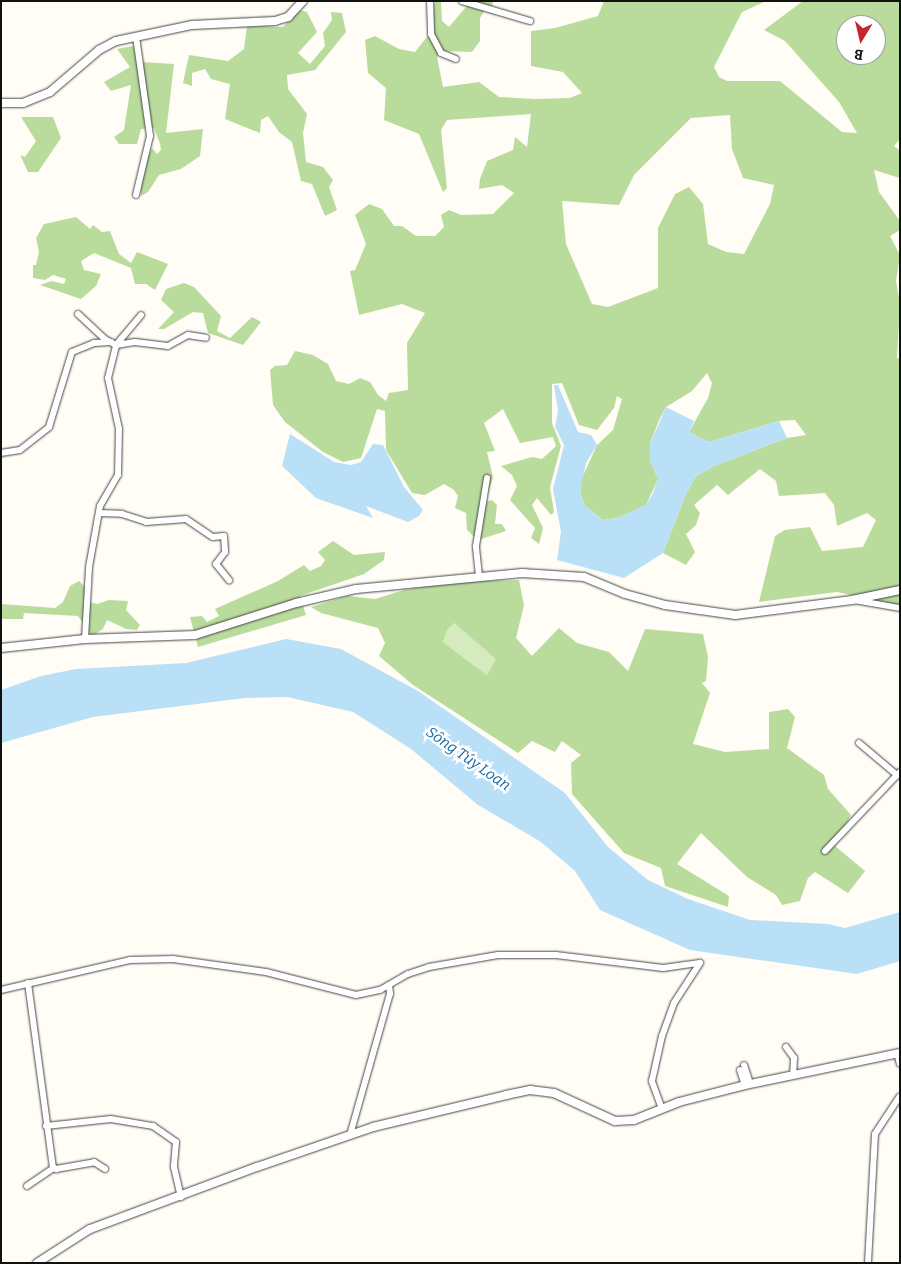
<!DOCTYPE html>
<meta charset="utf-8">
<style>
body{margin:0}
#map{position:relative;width:901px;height:1264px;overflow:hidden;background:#fffdf5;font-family:Bitter,serif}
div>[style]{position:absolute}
.green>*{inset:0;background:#d5ebbd}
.forest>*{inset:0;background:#b9dc9c}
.water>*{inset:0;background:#b9e0f7}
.roads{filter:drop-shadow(0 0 1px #444) drop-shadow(0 0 1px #444)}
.minor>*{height:6px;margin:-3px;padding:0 3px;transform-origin:3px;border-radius:3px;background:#fff}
.tertiary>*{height:8px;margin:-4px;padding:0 4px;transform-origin:4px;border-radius:4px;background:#fff}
span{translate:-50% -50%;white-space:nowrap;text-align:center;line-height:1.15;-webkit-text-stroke:5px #fff;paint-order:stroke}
.water-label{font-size:15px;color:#1768a6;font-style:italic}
.frame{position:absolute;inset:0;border:2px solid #111;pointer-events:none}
.north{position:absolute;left:836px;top:15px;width:50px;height:50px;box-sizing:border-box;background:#fff;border:1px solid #a0a0a0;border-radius:50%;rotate:189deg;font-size:14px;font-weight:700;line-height:20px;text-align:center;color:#111}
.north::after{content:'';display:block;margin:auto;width:18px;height:22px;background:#c4262e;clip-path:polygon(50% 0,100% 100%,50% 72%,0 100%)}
</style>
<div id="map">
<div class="green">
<div style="clip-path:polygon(454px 623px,497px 659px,487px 675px,443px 642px,447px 630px)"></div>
</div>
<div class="forest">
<div style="clip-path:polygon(evenodd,435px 1px,441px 1px,442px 21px,449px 27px,471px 1px,493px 1px,492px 7px,486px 8px,480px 18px,480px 41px,472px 52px,445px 51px,437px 57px,443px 87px,479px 82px,499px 97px,535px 99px,570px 98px,582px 93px,563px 72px,531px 66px,531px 31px,555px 28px,598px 16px,604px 1px,766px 1px,742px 12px,714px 67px,719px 77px,727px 81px,780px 81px,842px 132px,857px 133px,839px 102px,785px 41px,764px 30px,803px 1px,900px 1px,900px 139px,894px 146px,900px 151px,900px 178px,874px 170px,879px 192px,900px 221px,900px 230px,890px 236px,900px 255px,896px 281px,900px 304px,897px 358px,900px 359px,900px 606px,837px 592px,759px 602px,775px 536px,785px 530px,810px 527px,822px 551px,863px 547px,876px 520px,867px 513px,837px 526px,834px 505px,825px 493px,779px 496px,776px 481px,760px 469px,728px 495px,717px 485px,694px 505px,700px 513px,696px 525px,686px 534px,695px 552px,686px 565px,663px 553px,686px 494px,696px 476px,714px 466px,787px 438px,806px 435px,795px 420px,779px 421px,709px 442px,689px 432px,708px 398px,712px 383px,707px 373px,692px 391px,666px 407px,659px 420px,650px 444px,650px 460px,658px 479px,646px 505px,618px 518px,603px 520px,585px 506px,580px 492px,582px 478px,597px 445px,613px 430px,622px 399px,617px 396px,614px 408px,597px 430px,579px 425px,562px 383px,552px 384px,552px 423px,561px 446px,550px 487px,554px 512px,551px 515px,537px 498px,532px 505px,543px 528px,539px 544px,531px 538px,535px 528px,510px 500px,517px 486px,512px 475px,501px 466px,532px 457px,542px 459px,556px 446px,553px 437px,520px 443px,503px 409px,484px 423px,495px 451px,487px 452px,493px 477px,485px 502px,492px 500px,497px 505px,495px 524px,502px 524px,506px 531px,478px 540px,467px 530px,466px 513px,455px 508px,458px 496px,454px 490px,444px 484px,425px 495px,412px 493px,386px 450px,385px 411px,377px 409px,361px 458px,343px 462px,323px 452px,285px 422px,273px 405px,270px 370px,275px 366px,287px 365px,295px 351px,313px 355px,328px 364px,336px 381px,349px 384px,360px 378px,370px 382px,378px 395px,386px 401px,389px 393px,408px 390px,407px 343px,425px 313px,402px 304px,359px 315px,350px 271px,355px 270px,366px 244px,355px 215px,369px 204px,382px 209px,394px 226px,402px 226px,416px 236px,435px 236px,444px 227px,441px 215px,449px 210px,461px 215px,493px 214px,514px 193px,502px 185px,479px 189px,480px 179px,487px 161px,513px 150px,515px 137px,527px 147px,531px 114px,447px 120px,441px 130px,447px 188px,443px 192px,419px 134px,384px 120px,386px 88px,368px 73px,365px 40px,375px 36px,399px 49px,415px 52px,430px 33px,435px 1px,846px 25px,876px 25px,876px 55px,846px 55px,846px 25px,435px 1px,730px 115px,732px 149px,743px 178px,774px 185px,770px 204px,744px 254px,726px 252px,708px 244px,703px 204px,689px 187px,675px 194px,658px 228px,658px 288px,608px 307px,592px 304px,566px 244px,562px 201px,619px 205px,634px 175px,691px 118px,730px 115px)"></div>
<div style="clip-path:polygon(299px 10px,307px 12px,317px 32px,298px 53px,310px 64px,325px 46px,323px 33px,332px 20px,331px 12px,342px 13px,346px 32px,315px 70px,287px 75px,288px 89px,307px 114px,303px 133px,306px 162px,323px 167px,333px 180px,329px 187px,337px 210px,325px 216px,312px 184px,301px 181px,292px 142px,279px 132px,268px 116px,261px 120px,260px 133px,225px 119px,230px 84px,211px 79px,205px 69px,192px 73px,192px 86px,183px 83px,189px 55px,228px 61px,244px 49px,247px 26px,283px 27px)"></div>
<div style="clip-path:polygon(133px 46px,142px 62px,174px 64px,166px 133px,203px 129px,200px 156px,181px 169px,159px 175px,148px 192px,141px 196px,141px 174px,152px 148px,157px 154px,161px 150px,160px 144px,154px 128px,141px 129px,137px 144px,119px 144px,114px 137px,124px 130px,131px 85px,111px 91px,104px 82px,130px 67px,117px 49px)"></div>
<div style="clip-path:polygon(21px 117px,53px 117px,61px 138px,38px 172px,28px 172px,20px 155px,25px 157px,36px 141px)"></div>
<div style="clip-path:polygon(76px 217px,90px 229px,93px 225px,102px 232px,110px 231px,119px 254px,131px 263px,137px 252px,168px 264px,155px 290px,146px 284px,135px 284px,131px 268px,94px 253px,81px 261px,84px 270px,101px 274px,96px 286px,81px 299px,40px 285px,52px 281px,64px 284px,66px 279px,53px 275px,45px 280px,33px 278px,33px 265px,36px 265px,39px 252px,36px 238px,44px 224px)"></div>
<div style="clip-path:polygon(184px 283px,194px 287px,221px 316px,217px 331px,230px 338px,252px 317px,261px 322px,243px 345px,208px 333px,203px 313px,193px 312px,164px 329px,158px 329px,174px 312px,161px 300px,166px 289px)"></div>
<div style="clip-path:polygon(333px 541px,354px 555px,385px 552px,384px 560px,364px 574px,300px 596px,306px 615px,198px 647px,190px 617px,202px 616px,207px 622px,219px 616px,215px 609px,278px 581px,304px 565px,310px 571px,321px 566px,325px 560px,318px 552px)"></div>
<div style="clip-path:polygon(evenodd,519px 580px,524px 605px,516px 638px,532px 656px,559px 628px,577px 643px,609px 652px,628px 671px,645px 629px,703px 634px,708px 657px,706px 681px,702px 683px,710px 693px,693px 744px,725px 752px,769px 749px,769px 712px,788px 709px,795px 717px,787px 748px,824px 775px,828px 789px,851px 815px,835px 846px,865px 871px,848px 893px,815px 872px,808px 878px,800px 901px,782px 905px,776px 895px,747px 877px,701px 833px,677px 864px,729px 896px,728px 907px,665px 886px,661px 868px,624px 853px,572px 794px,571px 763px,581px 755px,562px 741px,555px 752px,532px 741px,518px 753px,413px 685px,379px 656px,385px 643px,378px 628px,321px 613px,311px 607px,348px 596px,375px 599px,404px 590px,452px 582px,519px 580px,454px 623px,496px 659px,487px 675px,443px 642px,447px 630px,454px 623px)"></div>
<div style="clip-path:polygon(79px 581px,86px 588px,85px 601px,97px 604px,109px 600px,128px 601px,126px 610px,140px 625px,137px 630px,126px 629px,107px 620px,103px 629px,92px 636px,78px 616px,24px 613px,23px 619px,1px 619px,1px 604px,55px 608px,63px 602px,70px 586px)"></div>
</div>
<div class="water">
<div style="clip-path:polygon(554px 385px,558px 385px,578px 432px,591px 435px,597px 445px,586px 463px,580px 492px,585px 506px,603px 520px,618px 518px,646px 505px,652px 495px,658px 479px,650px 460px,650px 444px,666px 407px,694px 421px,689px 432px,709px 442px,779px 421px,787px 438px,714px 466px,696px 476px,686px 494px,663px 553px,624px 578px,557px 560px,561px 532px,553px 489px,564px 445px,555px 427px,558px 411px)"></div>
<div style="clip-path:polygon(290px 434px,334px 462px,351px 465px,361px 462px,373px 444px,383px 445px,404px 487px,423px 510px,419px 516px,408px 522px,366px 506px,373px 518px,316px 498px,282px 466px)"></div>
<div style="clip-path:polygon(286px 639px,341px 649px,418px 691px,565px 793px,608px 847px,648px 880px,688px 899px,750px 920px,828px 924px,845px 928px,900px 912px,900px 961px,857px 974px,690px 950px,600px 910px,575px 871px,541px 842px,478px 805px,411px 749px,353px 712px,287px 697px,245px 698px,93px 717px,1px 743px,1px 690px,41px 676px,76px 669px,186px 663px)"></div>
</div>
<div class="roads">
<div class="minor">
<div style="left:430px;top:1px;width:33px;rotate:88deg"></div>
<div style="left:431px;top:34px;width:21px;rotate:62deg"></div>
<div style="left:441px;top:53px;width:16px;rotate:22deg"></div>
<div style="left:462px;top:1px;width:71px;rotate:16.4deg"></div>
<div style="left:136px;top:195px;width:61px;rotate:-76.7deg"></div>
<div style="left:150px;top:136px;width:101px;rotate:-98deg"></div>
<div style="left:78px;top:314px;width:37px;rotate:43deg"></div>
<div style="left:105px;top:339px;width:13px;rotate:29deg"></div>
<div style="left:116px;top:345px;width:19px;rotate:-9deg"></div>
<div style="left:135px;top:342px;width:33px;rotate:7deg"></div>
<div style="left:168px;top:346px;width:23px;rotate:-29deg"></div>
<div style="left:188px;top:335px;width:18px;rotate:9deg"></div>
<div style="left:1px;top:453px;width:19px;rotate:-9deg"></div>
<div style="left:20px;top:450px;width:37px;rotate:-38deg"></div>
<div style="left:49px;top:427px;width:78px;rotate:-73deg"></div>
<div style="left:72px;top:352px;width:24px;rotate:-22deg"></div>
<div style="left:94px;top:343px;width:17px;rotate:-3deg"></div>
<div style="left:99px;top:513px;width:23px;rotate:2deg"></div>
<div style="left:122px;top:514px;width:25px;rotate:18deg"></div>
<div style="left:146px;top:522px;width:40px;rotate:-4.3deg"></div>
<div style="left:186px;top:519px;width:32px;rotate:34deg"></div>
<div style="left:213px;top:537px;width:11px;rotate:-5deg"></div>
<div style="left:224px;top:536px;width:16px;rotate:86deg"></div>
<div style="left:225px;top:552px;width:15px;rotate:127deg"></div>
<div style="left:216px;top:564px;width:21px;rotate:51deg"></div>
<div style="left:479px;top:576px;width:30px;rotate:-96deg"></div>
<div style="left:476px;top:546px;width:69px;rotate:-80.8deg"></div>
<div style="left:854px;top:600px;width:47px;rotate:9.9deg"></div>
<div style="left:85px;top:639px;width:72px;rotate:-86.8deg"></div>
<div style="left:89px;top:567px;width:62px;rotate:-79.8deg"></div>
<div style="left:100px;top:506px;width:36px;rotate:-60deg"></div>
<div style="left:118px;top:475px;width:46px;rotate:-88.8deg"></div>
<div style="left:119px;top:429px;width:52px;rotate:-102.2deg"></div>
<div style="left:108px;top:378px;width:34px;rotate:-76deg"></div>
<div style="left:116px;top:345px;width:39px;rotate:-50deg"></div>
<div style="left:859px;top:743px;width:50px;rotate:40.1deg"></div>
<div style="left:825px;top:851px;width:109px;rotate:-46.5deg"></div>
<div style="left:28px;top:983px;width:186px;rotate:82.3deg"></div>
<div style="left:53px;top:1167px;width:4px;rotate:34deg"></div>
<div style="left:56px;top:1169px;width:39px;rotate:-10deg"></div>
<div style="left:94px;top:1162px;width:13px;rotate:32deg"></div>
<div style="left:1px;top:990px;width:132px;rotate:-13.1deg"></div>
<div style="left:130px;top:960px;width:43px;rotate:-1.3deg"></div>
<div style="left:173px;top:959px;width:94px;rotate:8deg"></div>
<div style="left:266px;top:972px;width:93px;rotate:14.3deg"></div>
<div style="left:356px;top:995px;width:25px;rotate:-12deg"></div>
<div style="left:380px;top:990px;width:32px;rotate:-30deg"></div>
<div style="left:408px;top:974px;width:22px;rotate:-18deg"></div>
<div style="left:429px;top:967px;width:70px;rotate:-9.9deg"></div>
<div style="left:498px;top:955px;width:58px"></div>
<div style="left:556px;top:955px;width:108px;rotate:6.9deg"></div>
<div style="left:663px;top:968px;width:37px;rotate:-8deg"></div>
<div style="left:786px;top:1047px;width:14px;rotate:54deg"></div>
<div style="left:794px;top:1058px;width:17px;rotate:93deg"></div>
<div style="left:897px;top:1053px;width:11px;rotate:75deg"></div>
<div style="left:744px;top:1065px;width:20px;rotate:72deg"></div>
<div style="left:740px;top:1070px;width:16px;rotate:72deg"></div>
<div style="left:662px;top:1109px;width:30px;rotate:-110deg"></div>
<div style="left:652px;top:1081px;width:46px;rotate:-77.5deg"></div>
<div style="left:662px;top:1036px;width:35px;rotate:-70deg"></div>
<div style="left:674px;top:1003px;width:48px;rotate:-57deg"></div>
<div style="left:46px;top:1126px;width:65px;rotate:-6.1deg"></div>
<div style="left:111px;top:1119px;width:43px;rotate:9.5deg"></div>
<div style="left:153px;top:1126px;width:28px;rotate:35deg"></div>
<div style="left:176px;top:1142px;width:25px;rotate:95deg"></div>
<div style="left:174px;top:1167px;width:31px;rotate:77deg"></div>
<div style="left:350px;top:1135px;width:147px;rotate:-74.2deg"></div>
<div style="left:390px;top:994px;width:9px;rotate:-96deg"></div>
<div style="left:27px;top:1186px;width:32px;rotate:-34deg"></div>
<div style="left:868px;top:1263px;width:129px;rotate:-86.9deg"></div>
<div style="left:875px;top:1134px;width:45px;rotate:-56.7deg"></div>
</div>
<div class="tertiary">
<div style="left:1px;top:103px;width:22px"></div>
<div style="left:23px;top:103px;width:29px;rotate:-22deg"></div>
<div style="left:50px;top:92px;width:65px;rotate:-40.6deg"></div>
<div style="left:99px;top:50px;width:19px;rotate:-28deg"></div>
<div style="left:116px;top:41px;width:78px;rotate:-11.9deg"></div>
<div style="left:192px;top:25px;width:83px;rotate:-2.8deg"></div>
<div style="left:275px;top:21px;width:14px;rotate:-17deg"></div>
<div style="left:288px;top:17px;width:22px;rotate:-47deg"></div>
<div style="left:1px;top:648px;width:84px;rotate:-6.1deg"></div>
<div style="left:85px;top:639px;width:110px;rotate:-2.1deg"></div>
<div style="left:195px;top:635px;width:106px;rotate:-17.6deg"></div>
<div style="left:296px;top:603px;width:62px;rotate:-13.1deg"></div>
<div style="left:356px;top:589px;width:167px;rotate:-5.5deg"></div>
<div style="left:522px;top:573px;width:62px;rotate:3.7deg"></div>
<div style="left:584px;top:577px;width:44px;rotate:22.5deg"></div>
<div style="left:625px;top:594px;width:41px;rotate:15.4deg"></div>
<div style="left:665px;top:605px;width:71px;rotate:8.1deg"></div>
<div style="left:735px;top:615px;width:118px;rotate:-7.3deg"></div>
<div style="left:852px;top:600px;width:49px;rotate:-11.8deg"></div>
<div style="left:37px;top:1263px;width:63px;rotate:-32.7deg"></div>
<div style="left:90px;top:1229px;width:178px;rotate:-20.4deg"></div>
<div style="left:257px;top:1167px;width:123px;rotate:-19deg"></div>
<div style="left:373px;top:1127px;width:137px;rotate:-13.5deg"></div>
<div style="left:506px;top:1095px;width:25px;rotate:-12deg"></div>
<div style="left:530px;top:1090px;width:24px;rotate:7deg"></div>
<div style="left:554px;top:1093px;width:67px;rotate:24.7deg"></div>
<div style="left:615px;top:1121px;width:19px;rotate:-3deg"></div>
<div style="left:634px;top:1120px;width:48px;rotate:-21.8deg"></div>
<div style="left:679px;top:1102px;width:68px;rotate:-14.4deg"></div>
<div style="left:745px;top:1085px;width:158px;rotate:-11.7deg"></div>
</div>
</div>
<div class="water-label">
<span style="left:468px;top:759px;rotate:35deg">Sông Túy Loan</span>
</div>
<div class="frame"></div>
<div class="north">B</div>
</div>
